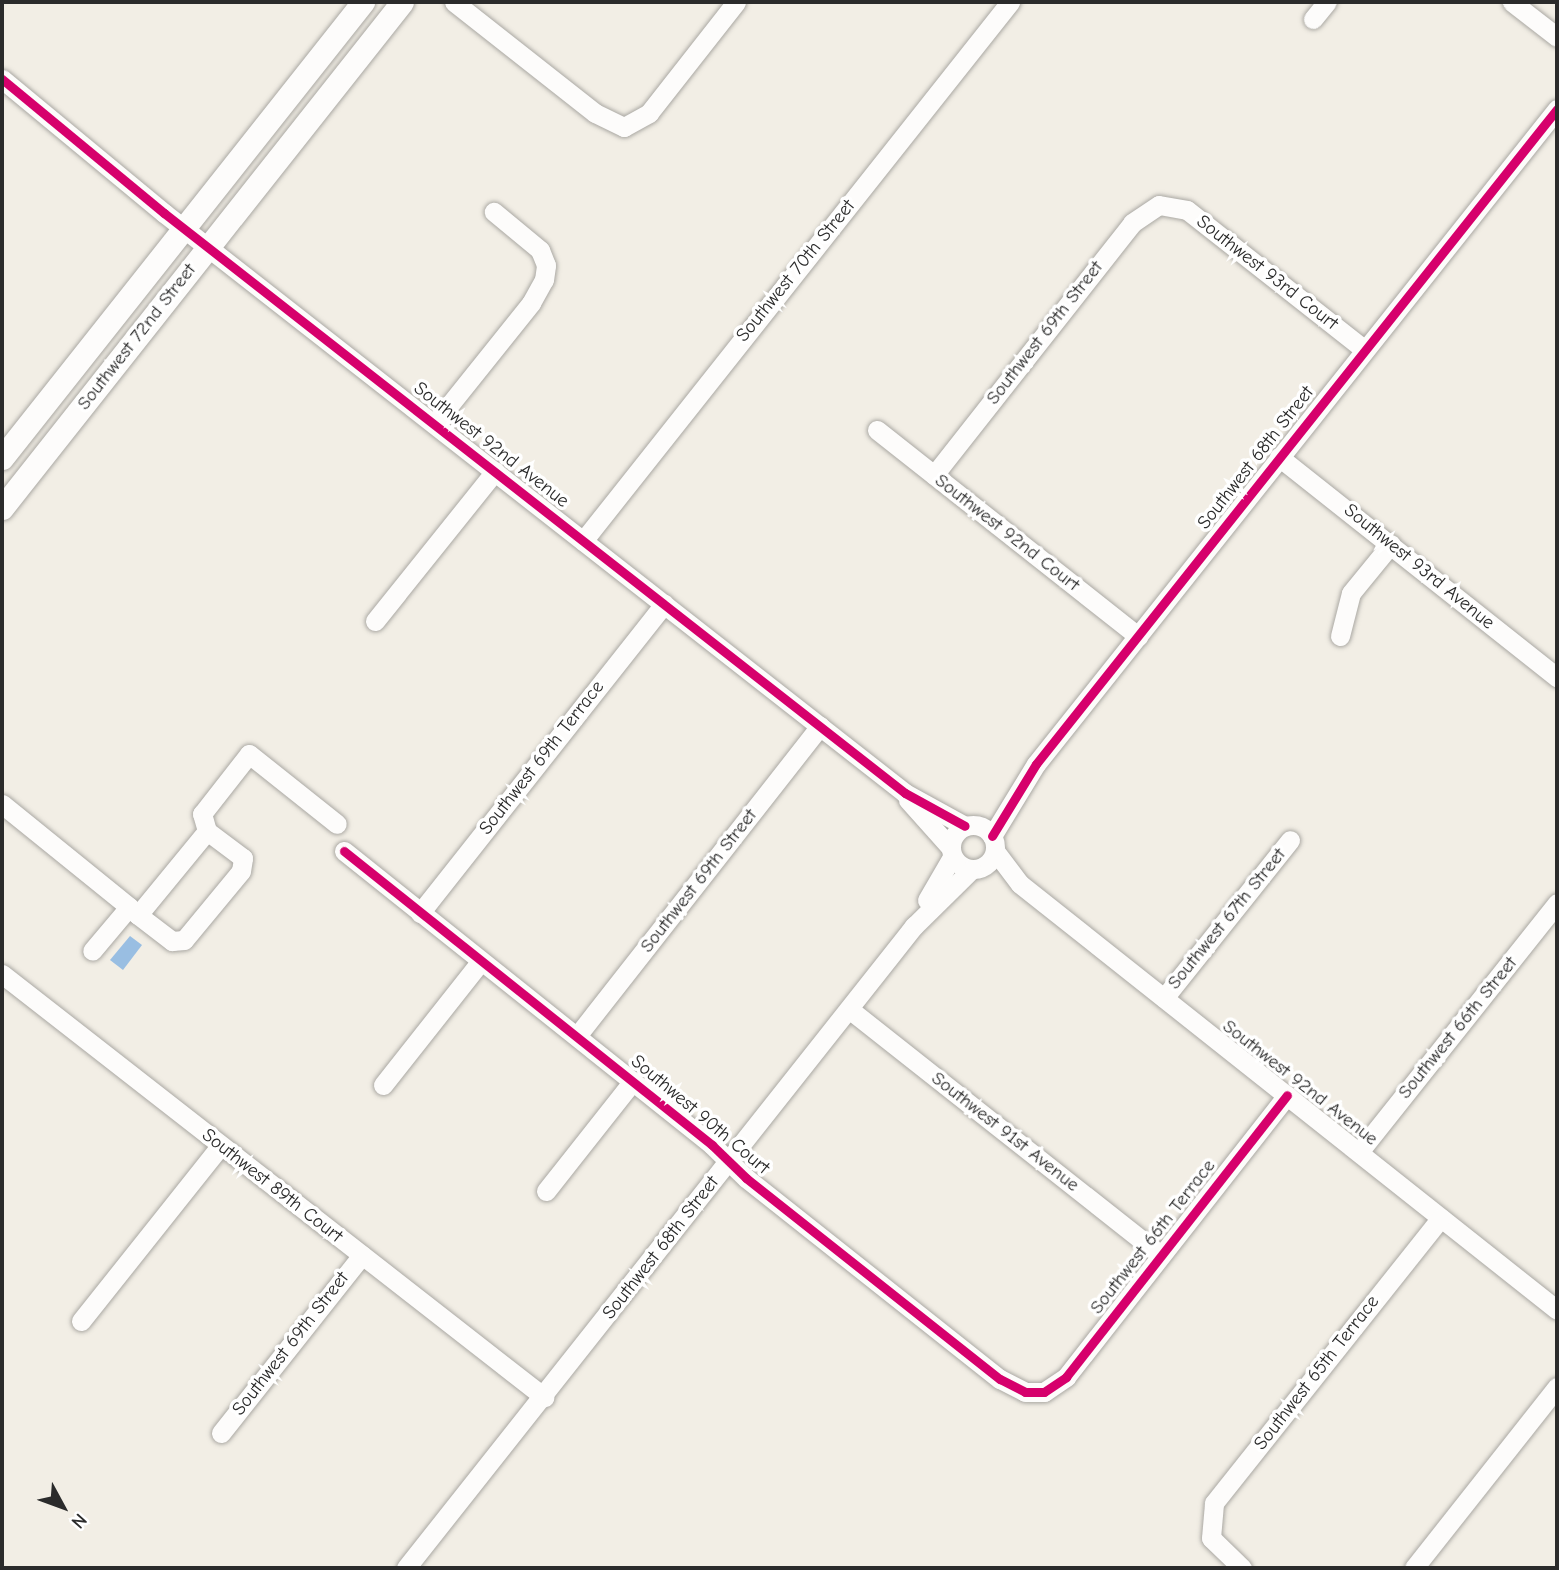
<!DOCTYPE html>
<style>
body{margin:0}
#map{position:relative;width:1559px;height:1570px;overflow:hidden;background:#f2eee5;font-family:"Comic Neue",sans-serif}
div>[style]{position:absolute}
.water>*{inset:0;background:#99bee2}
.roads{filter:drop-shadow(0 0 2px #aaa8a3) drop-shadow(0 0 2px #aaa8a3)}
.minor>*{height:19px;margin:-9.5px;padding:0 9.5px;transform-origin:9.5px;border-radius:9.5px;background:#fdfcfb}
.minor>.ring{margin:-9.5px;padding:0;box-sizing:content-box;background:none;border:19px solid #fdfcfb;border-radius:50%}
.major>*{height:23px;margin:-11.5px;padding:0 11.5px;transform-origin:11.5px;border-radius:11.5px;background:#fdfcfb}
.cycleway>*{height:9px;margin:-4.5px;padding:0 4.5px;transform-origin:4.5px;border-radius:4.5px;background:#d6006c}
span{translate:-50% -50%;white-space:nowrap;text-align:center;line-height:1.15;-webkit-text-stroke:7px #fff;paint-order:stroke}
.street-label{font-size:19px;color:#2b2b2b}
.frame{position:absolute;inset:0;border:4px solid #2b2b2b;pointer-events:none}
.north{position:absolute;left:28px;top:1472px;width:70px;height:70px;-webkit-text-stroke:5px #fff;paint-order:stroke;rotate:131deg;font-size:19px;font-weight:700;line-height:28px;text-align:center;color:#2b2b2b}
.north::after{content:'';display:block;margin:auto;width:24px;height:32px;background:#2b2b2b;clip-path:polygon(50% 0,100% 100%,50% 72%,0 100%)}
</style>
<div id="map">
<div class="water">
<div style="clip-path:polygon(130px 936px,142px 945px,123px 970px,110px 960px)"></div>
</div>
<div class="roads">
<div class="minor">
<div style="left:454px;top:2px;width:179px;rotate:38.2deg"></div>
<div style="left:595px;top:113px;width:32px;rotate:26deg"></div>
<div style="left:624px;top:127px;width:29px;rotate:-29deg"></div>
<div style="left:649px;top:113px;width:141px;rotate:-51.9deg"></div>
<div style="left:1512px;top:2px;width:57px;rotate:37.9deg"></div>
<div style="left:1313px;top:19px;width:22px;rotate:-51deg"></div>
<div style="left:2px;top:79px;width:210px;rotate:39.6deg"></div>
<div style="left:164px;top:213px;width:941px;rotate:38.05deg"></div>
<div style="left:905px;top:793px;width:68px;rotate:28.8deg"></div>
<div style="left:435px;top:423px;width:154px;rotate:-51.3deg"></div>
<div style="left:531px;top:303px;width:26px;rotate:-61deg"></div>
<div style="left:544px;top:280px;width:15px;rotate:-82deg"></div>
<div style="left:546px;top:265px;width:16px;rotate:-112deg"></div>
<div style="left:540px;top:250px;width:60px;rotate:-140.4deg"></div>
<div style="left:877px;top:430px;width:333px;rotate:38.3deg"></div>
<div style="left:1279px;top:457px;width:355px;rotate:38.4deg"></div>
<div style="left:934px;top:475px;width:320px;rotate:-51.8deg"></div>
<div style="left:1132px;top:223px;width:32px;rotate:-34deg"></div>
<div style="left:1159px;top:205px;width:28px;rotate:10deg"></div>
<div style="left:1187px;top:210px;width:226px;rotate:38.2deg"></div>
<div style="left:583px;top:541px;width:688px;rotate:-51.61deg"></div>
<div style="left:375px;top:621px;width:192px;rotate:-51.3deg"></div>
<div style="left:1340px;top:636px;width:44px;rotate:-75.7deg"></div>
<div style="left:1351px;top:593px;width:63px;rotate:-50.8deg"></div>
<div style="left:908px;top:800px;width:63px;rotate:48.2deg"></div>
<div style="left:2px;top:804px;width:164px;rotate:39deg"></div>
<div style="left:129px;top:907px;width:57px;rotate:130.1deg"></div>
<div class="ring" style="left:951px;top:825px;width:25px;height:25px"></div>
<div style="left:992px;top:836px;width:84px;rotate:-58.6deg"></div>
<div style="left:1036px;top:764px;width:837px;rotate:-51.5deg"></div>
<div style="left:344px;top:851px;width:471px;rotate:38.6deg"></div>
<div style="left:712px;top:1145px;width:47px;rotate:44.1deg"></div>
<div style="left:746px;top:1178px;width:324px;rotate:38.4deg"></div>
<div style="left:1000px;top:1379px;width:28px;rotate:27deg"></div>
<div style="left:1025px;top:1392px;width:19px"></div>
<div style="left:1044px;top:1392px;width:27px;rotate:-34deg"></div>
<div style="left:1066px;top:1377px;width:358px;rotate:-51.9deg"></div>
<div style="left:995px;top:851px;width:41px;rotate:52.9deg"></div>
<div style="left:1020px;top:884px;width:685px;rotate:38.42deg"></div>
<div style="left:927px;top:900px;width:50px;rotate:-59.8deg"></div>
<div style="left:129px;top:907px;width:12px;rotate:42deg"></div>
<div style="left:138px;top:915px;width:109px;rotate:-50.6deg"></div>
<div style="left:207px;top:831px;width:18px;rotate:-106deg"></div>
<div style="left:202px;top:814px;width:76px;rotate:-51.9deg"></div>
<div style="left:249px;top:754px;width:112px;rotate:38.5deg"></div>
<div style="left:420px;top:913px;width:394px;rotate:-51.7deg"></div>
<div style="left:138px;top:915px;width:43px;rotate:37.4deg"></div>
<div style="left:172px;top:941px;width:12px;rotate:-5deg"></div>
<div style="left:184px;top:940px;width:89px;rotate:-50.4deg"></div>
<div style="left:241px;top:871px;width:13px;rotate:-81deg"></div>
<div style="left:243px;top:858px;width:45px;rotate:-143.1deg"></div>
<div style="left:2px;top:974px;width:688px;rotate:37.97deg"></div>
<div style="left:1164px;top:998px;width:202px;rotate:-51.4deg"></div>
<div style="left:849px;top:1009px;width:397px;rotate:38.3deg"></div>
<div style="left:577px;top:1036px;width:394px;rotate:-51.9deg"></div>
<div style="left:383px;top:1085px;width:158px;rotate:-51.7deg"></div>
<div style="left:1359px;top:1152px;width:318px;rotate:-51.5deg"></div>
<div style="left:546px;top:1191px;width:140px;rotate:-51.7deg"></div>
<div style="left:81px;top:1321px;width:223px;rotate:-51.5deg"></div>
<div style="left:221px;top:1433px;width:227px;rotate:-51.6deg"></div>
<div style="left:406px;top:1568px;width:819px;rotate:-51.65deg"></div>
<div style="left:914px;top:926px;width:80px;rotate:-44.5deg"></div>
<div style="left:1242px;top:1568px;width:43px;rotate:-135.9deg"></div>
<div style="left:1211px;top:1538px;width:35px;rotate:-85deg"></div>
<div style="left:1214px;top:1503px;width:364px;rotate:-51.5deg"></div>
<div style="left:1414px;top:1568px;width:231px;rotate:-51.7deg"></div>
</div>
<div class="major">
<div style="left:2px;top:458px;width:582px;rotate:-51.63deg"></div>
<div style="left:2px;top:508px;width:645px;rotate:-51.67deg"></div>
</div>
</div>
<div class="cycleway">
<div style="left:2px;top:79px;width:210px;rotate:39.6deg"></div>
<div style="left:164px;top:213px;width:941px;rotate:38.05deg"></div>
<div style="left:905px;top:793px;width:68px;rotate:28.8deg"></div>
<div style="left:992px;top:836px;width:84px;rotate:-58.6deg"></div>
<div style="left:1036px;top:764px;width:837px;rotate:-51.5deg"></div>
<div style="left:344px;top:851px;width:471px;rotate:38.6deg"></div>
<div style="left:712px;top:1145px;width:47px;rotate:44.1deg"></div>
<div style="left:746px;top:1178px;width:324px;rotate:38.4deg"></div>
<div style="left:1000px;top:1379px;width:28px;rotate:27deg"></div>
<div style="left:1025px;top:1392px;width:19px"></div>
<div style="left:1044px;top:1392px;width:27px;rotate:-34deg"></div>
<div style="left:1066px;top:1377px;width:358px;rotate:-51.9deg"></div>
</div>
<div class="street-label">
<span style="left:796px;top:271px;rotate:-51deg">Southwest 70th Street</span>
<span style="left:1267px;top:273px;rotate:38deg">Southwest 93rd Court</span>
<span style="left:1045px;top:333px;rotate:-52deg">Southwest 69th Street</span>
<span style="left:137px;top:337px;rotate:-52deg">Southwest 72nd Street</span>
<span style="left:491px;top:445px;rotate:38deg">Southwest 92nd Avenue</span>
<span style="left:1256px;top:458px;rotate:-52deg">Southwest 68th Street</span>
<span style="left:1007px;top:533px;rotate:38deg">Southwest 92nd Court</span>
<span style="left:1419px;top:567px;rotate:39deg">Southwest 93rd Avenue</span>
<span style="left:542px;top:758px;rotate:-52deg">Southwest 69th Terrace</span>
<span style="left:699px;top:881px;rotate:-52deg">Southwest 69th Street</span>
<span style="left:1227px;top:919px;rotate:-51deg">Southwest 67th Street</span>
<span style="left:1458px;top:1028px;rotate:-51deg">Southwest 66th Street</span>
<span style="left:1300px;top:1083px;rotate:38deg">Southwest 92nd Avenue</span>
<span style="left:700px;top:1115px;rotate:40deg">Southwest 90th Court</span>
<span style="left:1005px;top:1132px;rotate:38deg">Southwest 91st Avenue</span>
<span style="left:272px;top:1186px;rotate:38deg">Southwest 89th Court</span>
<span style="left:1153px;top:1237px;rotate:-52deg">Southwest 66th Terrace</span>
<span style="left:661px;top:1248px;rotate:-52deg">Southwest 68th Street</span>
<span style="left:291px;top:1344px;rotate:-52deg">Southwest 69th Street</span>
<span style="left:1317px;top:1373px;rotate:-52deg">Southwest 65th Terrace</span>
</div>
<div class="frame"></div>
<div class="north">N</div>
</div>
